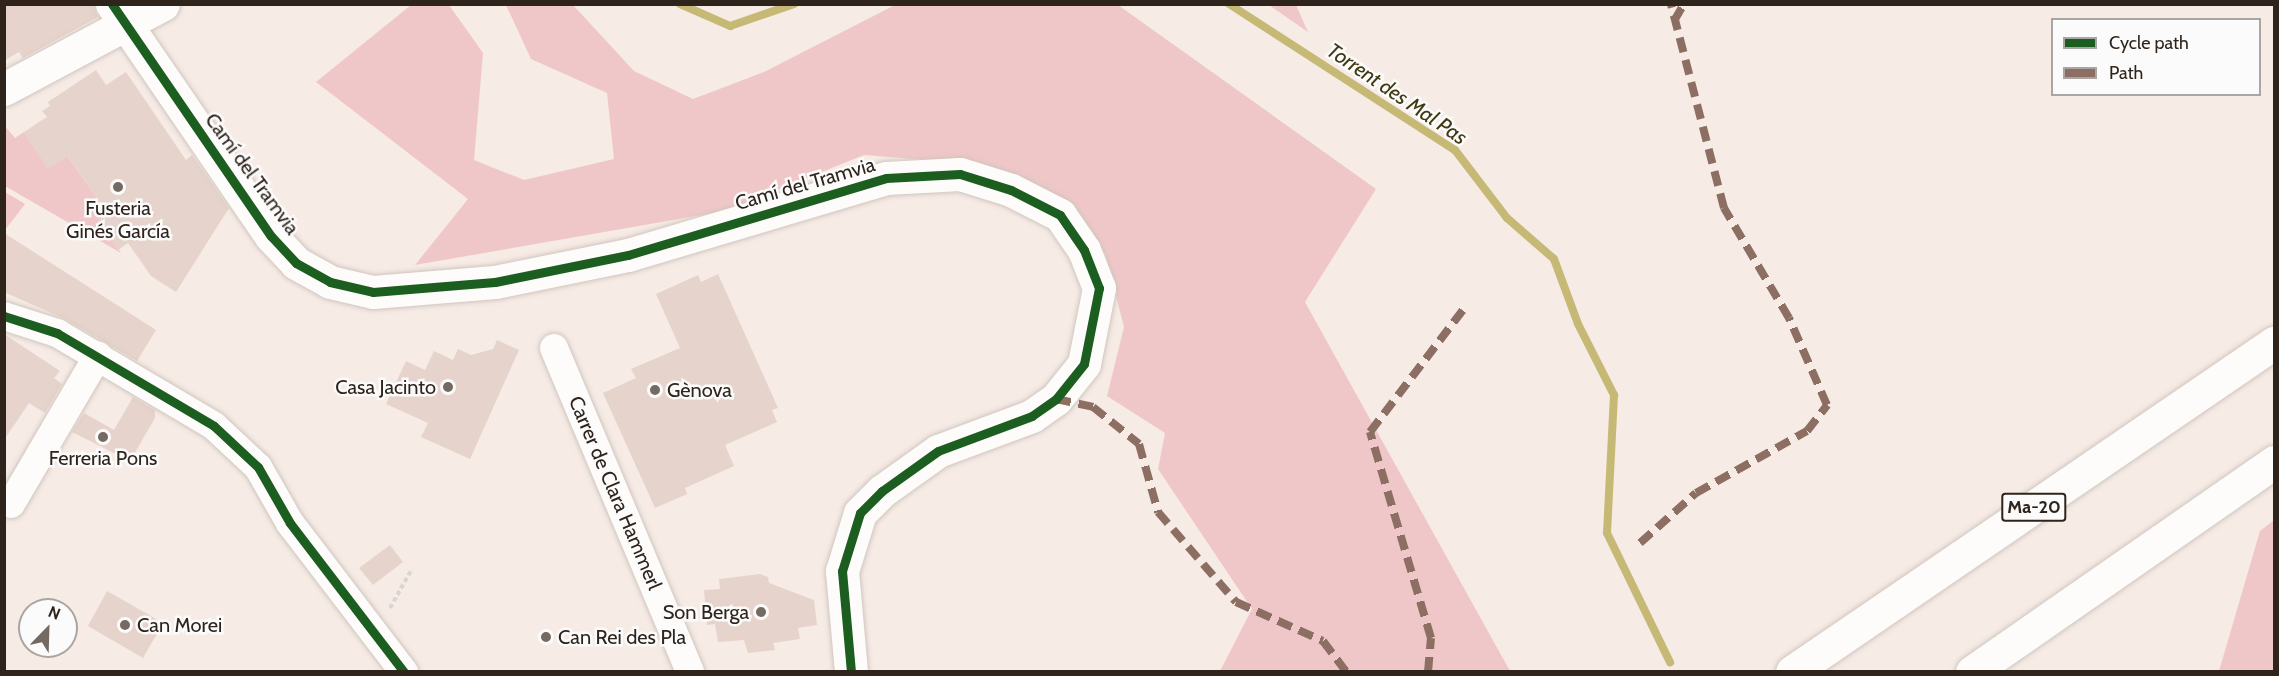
<!DOCTYPE html>
<meta charset="utf-8">
<style>
body{margin:0}
#map{position:relative;width:2279px;height:676px;overflow:hidden;background:#f6ebe5;font-family:Cabin,sans-serif}
div>[style]{position:absolute}
.green>*{inset:0;background:#f0c7c8}
.stream>*{height:8px;margin:-4px;padding:0 4px;transform-origin:4px;border-radius:4px;background:#c6b975}
.building>*{inset:0;background:#e6d3cc}
.path>*{height:4px;margin-top:-2px;transform-origin:0;background:repeating-linear-gradient(90deg,#d8d5d2 0 4.5px,transparent 0 7.5px)}
.roads{filter:drop-shadow(0 0 2px #d0c6bf) drop-shadow(0 0 2px #d0c6bf)}
.minor>*{height:28px;margin:-14px;padding:0 14px;transform-origin:14px;border-radius:14px;background:#fefcfb}
.tertiary>*{height:33px;margin:-16.5px;padding:0 16.5px;transform-origin:16.5px;border-radius:16.5px;background:#fefcfb}
.motorway>*{height:33px;margin:-16.5px;padding:0 16.5px;transform-origin:16.5px;border-radius:16.5px;background:#fefcfb}
.quiet>*{height:8px;margin-top:-4px;transform-origin:0;background:repeating-linear-gradient(90deg,#8d6e63 0 15px,transparent 0 23px)}
.cycleway>*{height:9px;margin:-4.5px;padding:0 4.5px;transform-origin:4.5px;border-radius:4.5px;background:#1b5e20}
.dots>*{width:16px;height:16px;translate:-50% -50%;box-sizing:border-box;border:3px solid #fbfbfb;border-radius:50%}
span{translate:-50% -50%;white-space:nowrap;text-align:center;line-height:1.15;-webkit-text-stroke:5px #fbfbfb;paint-order:stroke}
.shield-label span{padding:2px 4px;background:#fbfbfb;border:2px solid;border-radius:4px;-webkit-text-stroke-width:0}
.shield-label{font-size:18px;color:#2f241c;font-weight:700}
.street-label{font-size:20px;color:#2f241c}
.poi-label{font-size:20px;color:#2f241c}
.right{translate:-100% -50%;text-align:right}
.left{translate:0 -50%;text-align:left}
.water-label{font-size:21px;color:#403a11;font-style:italic}
.frame{position:absolute;inset:0;border:6px solid #2f241c;pointer-events:none}
.legend{position:absolute;left:2051px;top:18px;width:210px;height:78px;box-sizing:border-box;background:#fbfbfb;border:2px solid #a9a5a2;margin:0;padding:8px 10px;list-style:none;font-size:18px;color:#2f241c}
.legend li{display:flex;align-items:center;gap:12px;height:30px}
.legend b{width:30px;border:2px solid #a9a5a2}
.north{position:absolute;left:18px;top:598px;width:60px;height:60px;box-sizing:border-box;background:#fbfbfb;border:2px solid #a9a5a2;border-radius:50%;rotate:23deg;font-size:16px;font-weight:700;line-height:24px;text-align:center;color:#2f241c}
.north::after{content:'';display:block;margin:auto;width:21px;height:27px;background:#756a62;clip-path:polygon(50% 0,100% 100%,50% 72%,0 100%)}
</style>
<div id="map">
<div class="green">
<div style="clip-path:polygon(411px 5px,449px 5px,483px 53px,474px 160px,524px 180px,614px 159px,607px 93px,531px 59px,506px 5px,573px 5px,634px 71px,693px 99px,764px 72px,895px 5px,1118px 5px,1376px 189px,1305px 302px,1510px 671px,1220px 671px,1252px 609px,1158px 469px,1165px 433px,1107px 396px,1124px 327px,1105px 254px,1071px 211px,952px 162px,864px 155px,725px 211px,415px 265px,468px 199px,316px 82px)"></div>
<div style="clip-path:polygon(1269px 5px,1296px 5px,1308px 32px)"></div>
<div style="clip-path:polygon(4px 125px,15px 138px,24px 132px,48px 168px,67px 155px,108px 214px,98px 221px,121px 253px,5px 186px)"></div>
<div style="clip-path:polygon(5px 192px,25px 204px,5px 230px)"></div>
<div style="clip-path:polygon(2274px 520px,2274px 671px,2219px 671px,2260px 531px)"></div>
</div>
<div class="stream">
<div style="left:680px;top:4px;width:55px;rotate:23.7deg"></div>
<div style="left:730px;top:26px;width:68px;rotate:-19deg"></div>
<div style="left:1229px;top:4px;width:269px;rotate:32.9deg"></div>
<div style="left:1455px;top:150px;width:86px;rotate:52.6deg"></div>
<div style="left:1507px;top:218px;width:62px;rotate:41.1deg"></div>
<div style="left:1554px;top:259px;width:69px;rotate:69.7deg"></div>
<div style="left:1578px;top:324px;width:80px;rotate:63.1deg"></div>
<div style="left:1614px;top:395px;width:138px;rotate:92.9deg"></div>
<div style="left:1607px;top:533px;width:144px;rotate:64deg"></div>
</div>
<div class="building">
<div style="clip-path:polygon(4px 4px,93px 4px,98px 17px,23px 58px,19px 52px,4px 61px)"></div>
<div style="clip-path:polygon(96px 70px,106px 85px,126px 72px,186px 160px,192px 155px,229px 208px,176px 292px,151px 276px,128px 243px,118px 250px,98px 221px,108px 214px,68px 156px,48px 169px,24px 132px,47px 117px,42px 111px,50px 106px,48px 102px)"></div>
<div style="clip-path:polygon(4px 233px,156px 330px,137px 361px,65px 319px,4px 292px)"></div>
<div style="clip-path:polygon(718px 274px,778px 408px,772px 410px,777px 422px,725px 445px,734px 466px,685px 488px,687px 494px,655px 508px,603px 393px,636px 378px,631px 369px,680px 348px,656px 294px,698px 275px,701px 282px)"></div>
<div style="clip-path:polygon(4px 334px,60px 371px,54px 378px,62px 384px,45px 413px,29px 403px,4px 440px)"></div>
<div style="clip-path:polygon(497px 340px,519px 350px,470px 459px,421px 437px,428px 423px,386px 404px,406px 361px,425px 370px,434px 351px,453px 360px,458px 349px,471px 355px,493px 349px)"></div>
<div style="clip-path:polygon(133px 397px,155px 410px,155px 418px,130px 461px,72px 432px,84px 413px,114px 430px)"></div>
<div style="clip-path:polygon(390px 545px,403px 562px,373px 585px,359px 568px)"></div>
<div style="clip-path:polygon(760px 574px,768px 577px,769px 583px,814px 600px,817px 625px,798px 628px,800px 639px,773px 643px,775px 650px,748px 653px,744px 640px,718px 642px,715px 624px,707px 625px,704px 590px,720px 589px,719px 579px)"></div>
<div style="clip-path:polygon(107px 591px,163px 623px,143px 658px,88px 626px)"></div>
</div>
<div class="path">
<div style="left:390px;top:608px;width:45px;rotate:-60.6deg"></div>
</div>
<div class="roads">
<div class="minor">
<div style="left:4px;top:316px;width:56px;rotate:17.8deg"></div>
<div style="left:57px;top:333px;width:182px;rotate:30.6deg"></div>
<div style="left:214px;top:426px;width:60px;rotate:43deg"></div>
<div style="left:258px;top:467px;width:64px;rotate:60.3deg"></div>
<div style="left:290px;top:523px;width:188px;rotate:52.6deg"></div>
<div style="left:554px;top:348px;width:351px;rotate:67.2deg"></div>
<div style="left:11px;top:504px;width:172px;rotate:-59.6deg"></div>
</div>
<div class="tertiary">
<div style="left:112px;top:4px;width:281px;rotate:55.6deg"></div>
<div style="left:271px;top:236px;width:37px;rotate:47deg"></div>
<div style="left:296px;top:263px;width:39px;rotate:29deg"></div>
<div style="left:330px;top:282px;width:44px;rotate:13.1deg"></div>
<div style="left:373px;top:292px;width:122px;rotate:-4.7deg"></div>
<div style="left:495px;top:282px;width:136px;rotate:-11.5deg"></div>
<div style="left:628px;top:255px;width:269px;rotate:-16.6deg"></div>
<div style="left:886px;top:178px;width:74px;rotate:-3.1deg"></div>
<div style="left:960px;top:174px;width:53px;rotate:17.4deg"></div>
<div style="left:1011px;top:190px;width:55px;rotate:27deg"></div>
<div style="left:1060px;top:215px;width:42px;rotate:55.6deg"></div>
<div style="left:1084px;top:250px;width:41px;rotate:68.5deg"></div>
<div style="left:1099px;top:288px;width:77px;rotate:101.2deg"></div>
<div style="left:1084px;top:364px;width:45px;rotate:128.7deg"></div>
<div style="left:1056px;top:399px;width:29px;rotate:145deg"></div>
<div style="left:1032px;top:416px;width:100px;rotate:159.6deg"></div>
<div style="left:938px;top:451px;width:69px;rotate:144.5deg"></div>
<div style="left:882px;top:491px;width:31px;rotate:135deg"></div>
<div style="left:860px;top:513px;width:61px;rotate:107.2deg"></div>
<div style="left:842px;top:571px;width:101px;rotate:84.9deg"></div>
<div style="left:4px;top:89px;width:180px;rotate:-28.1deg"></div>
</div>
<div class="motorway">
<div style="left:1792px;top:672px;width:584px;rotate:-34.32deg"></div>
<div style="left:1972px;top:672px;width:368px;rotate:-34.8deg"></div>
</div>
</div>
<div class="quiet">
<div style="left:1674px;top:21px;width:20px;rotate:-60deg"></div>
<div style="left:1056px;top:399px;width:38px;rotate:12deg"></div>
<div style="left:1093px;top:407px;width:59px;rotate:38.8deg"></div>
<div style="left:1139px;top:444px;width:71px;rotate:74.4deg"></div>
<div style="left:1158px;top:512px;width:119px;rotate:49.1deg"></div>
<div style="left:1236px;top:602px;width:95px;rotate:24.1deg"></div>
<div style="left:1323px;top:641px;width:39px;rotate:53deg"></div>
<div style="left:1640px;top:543px;width:75px;rotate:-41.8deg"></div>
<div style="left:1696px;top:493px;width:127px;rotate:-29.2deg"></div>
<div style="left:1807px;top:431px;width:33px;rotate:-52deg"></div>
<div style="left:1827px;top:405px;width:95px;rotate:-113.6deg"></div>
<div style="left:1789px;top:318px;width:128px;rotate:-120.6deg"></div>
<div style="left:1724px;top:208px;width:211px;rotate:-104.6deg"></div>
<div style="left:1428px;top:672px;width:34px;rotate:-85deg"></div>
<div style="left:1431px;top:638px;width:215px;rotate:-106.5deg"></div>
<div style="left:1370px;top:432px;width:153px;rotate:-52.7deg"></div>
</div>
<div class="cycleway">
<div style="left:112px;top:4px;width:281px;rotate:55.6deg"></div>
<div style="left:271px;top:236px;width:37px;rotate:47deg"></div>
<div style="left:296px;top:263px;width:39px;rotate:29deg"></div>
<div style="left:330px;top:282px;width:44px;rotate:13.1deg"></div>
<div style="left:373px;top:292px;width:122px;rotate:-4.7deg"></div>
<div style="left:495px;top:282px;width:136px;rotate:-11.5deg"></div>
<div style="left:628px;top:255px;width:269px;rotate:-16.6deg"></div>
<div style="left:886px;top:178px;width:74px;rotate:-3.1deg"></div>
<div style="left:960px;top:174px;width:53px;rotate:17.4deg"></div>
<div style="left:1011px;top:190px;width:55px;rotate:27deg"></div>
<div style="left:1060px;top:215px;width:42px;rotate:55.6deg"></div>
<div style="left:1084px;top:250px;width:41px;rotate:68.5deg"></div>
<div style="left:1099px;top:288px;width:77px;rotate:101.2deg"></div>
<div style="left:1084px;top:364px;width:45px;rotate:128.7deg"></div>
<div style="left:1056px;top:399px;width:29px;rotate:145deg"></div>
<div style="left:1032px;top:416px;width:100px;rotate:159.6deg"></div>
<div style="left:938px;top:451px;width:69px;rotate:144.5deg"></div>
<div style="left:882px;top:491px;width:31px;rotate:135deg"></div>
<div style="left:860px;top:513px;width:61px;rotate:107.2deg"></div>
<div style="left:842px;top:571px;width:101px;rotate:84.9deg"></div>
<div style="left:4px;top:316px;width:56px;rotate:17.8deg"></div>
<div style="left:57px;top:333px;width:182px;rotate:30.6deg"></div>
<div style="left:214px;top:426px;width:60px;rotate:43deg"></div>
<div style="left:258px;top:467px;width:64px;rotate:60.3deg"></div>
<div style="left:290px;top:523px;width:188px;rotate:52.6deg"></div>
</div>
<div class="dots">
<div style="left:118px;top:187px;background:#756a62"></div>
<div style="left:448px;top:387px;background:#756a62"></div>
<div style="left:655px;top:390px;background:#756a62"></div>
<div style="left:103px;top:437px;background:#756a62"></div>
<div style="left:761px;top:612px;background:#756a62"></div>
<div style="left:125px;top:625px;background:#756a62"></div>
<div style="left:546px;top:637px;background:#756a62"></div>
</div>
<div class="shield-label">
<span style="left:2034px;top:507px">Ma-20</span>
</div>
<div class="street-label">
<span style="left:252px;top:174px;rotate:54deg">Camí del Tramvia</span>
<span style="left:805px;top:184px;rotate:-16deg">Camí del Tramvia</span>
<span style="left:615px;top:493px;rotate:67deg">Carrer de Clara Hammerl</span>
</div>
<div class="poi-label">
<span style="left:118px;top:220px">Fusteria<br>Ginés García</span>
<span class="right" style="left:436px;top:387px">Casa Jacinto</span>
<span class="left" style="left:667px;top:390px">Gènova</span>
<span style="left:103px;top:458px">Ferreria Pons</span>
<span class="right" style="left:749px;top:612px">Son Berga</span>
<span class="left" style="left:137px;top:625px">Can Morei</span>
<span class="left" style="left:558px;top:637px">Can Rei des Pla</span>
</div>
<div class="water-label">
<span style="left:1397px;top:94px;rotate:34deg">Torrent des Mal Pas</span>
</div>
<div class="frame"></div>
<ul class="legend">
<li><b style="height:8px;background:#1b5e20"></b>Cycle path</li>
<li><b style="height:8px;background:#8d6e63"></b>Path</li>
</ul>
<div class="north">N</div>
</div>
